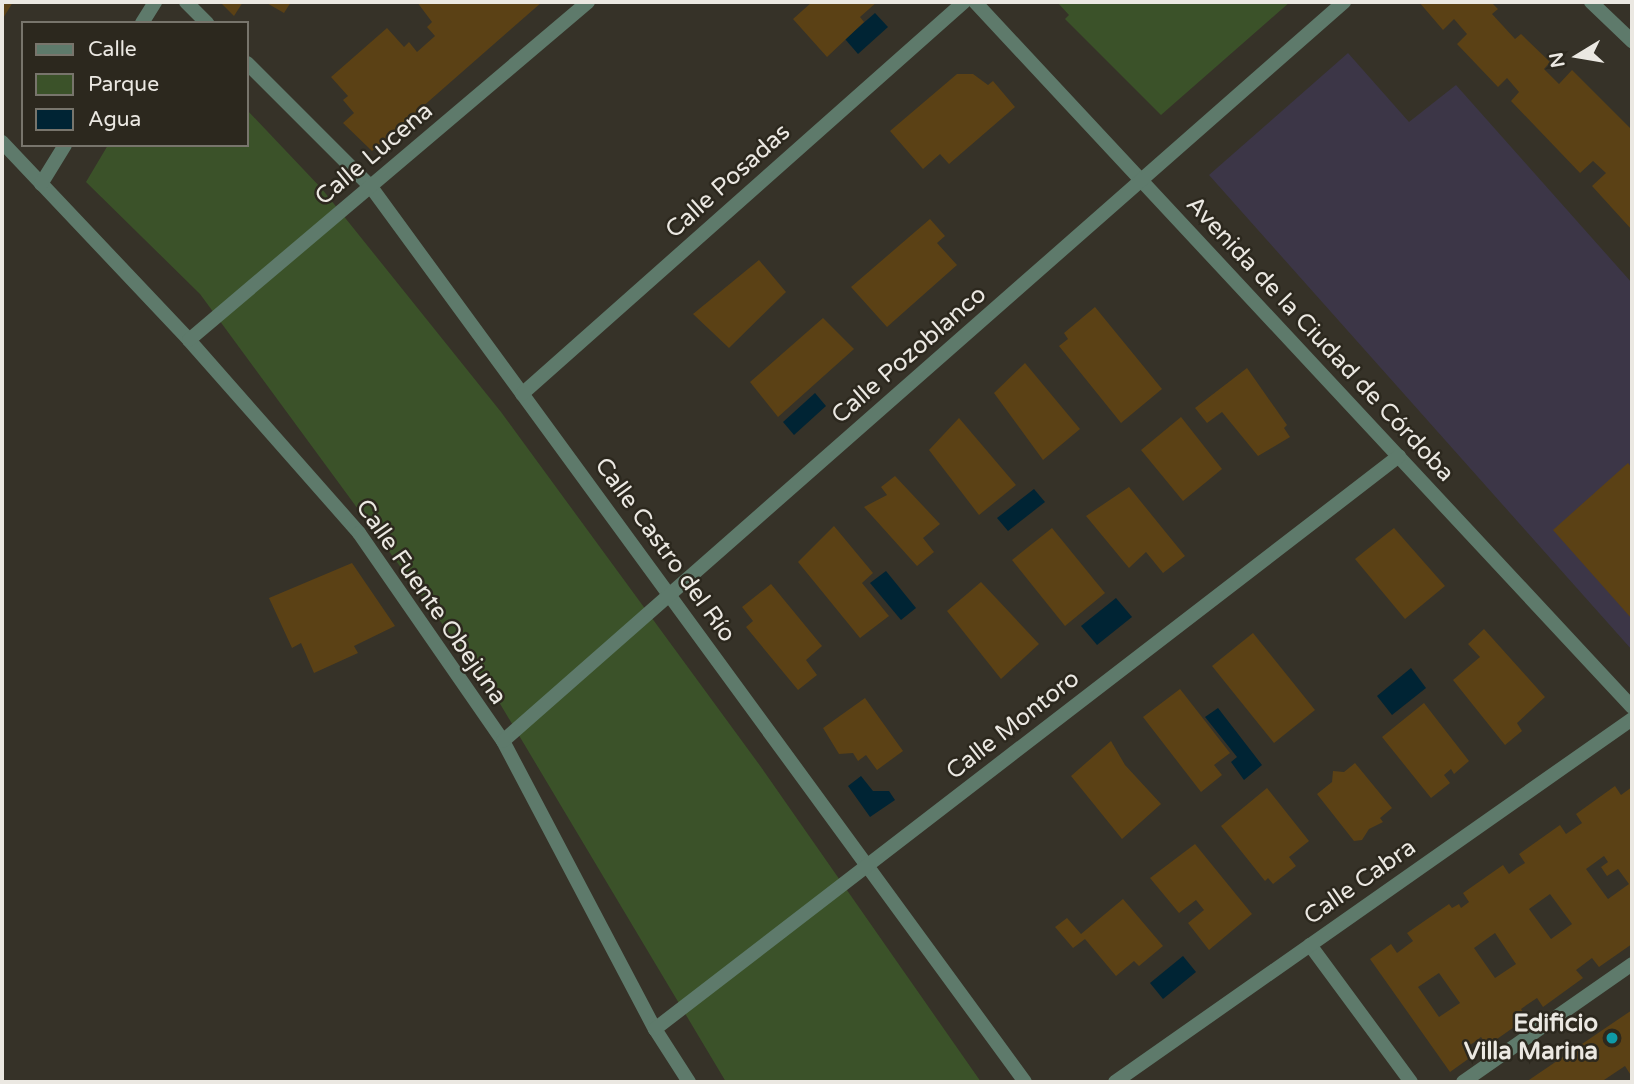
<!DOCTYPE html>
<meta charset="utf-8">
<style>
body{margin:0}
#map{position:relative;width:1634px;height:1084px;overflow:hidden;background:#363228;font-family:"Varela Round",sans-serif}
div>[style]{position:absolute}
.education>*{inset:0;background:#3c3647}
.green>*{inset:0;background:#3b5229}
.water>*{inset:0;background:#002434}
.building>*{inset:0;background:#5b4115}
.minor>*{height:14px;margin:-7px;padding:0 7px;transform-origin:7px;border-radius:7px;background:#5e7a6b}
.tertiary>*{height:14px;margin:-7px;padding:0 7px;transform-origin:7px;border-radius:7px;background:#5e7a6b}
.dots>*{width:19px;height:19px;translate:-50% -50%;box-sizing:border-box;border:4px solid #2c281e;border-radius:50%}
span{translate:-50% -50%;white-space:nowrap;text-align:center;line-height:1.15;-webkit-text-stroke:5px #2c281e;paint-order:stroke}
.street-label{font-size:24px;color:#ebe8e2}
.poi-label{font-size:24px;color:#ebe8e2;font-weight:700}
.right{translate:-100% -50%;text-align:right}
.frame{position:absolute;inset:0;border:4px solid #ebe8e2;pointer-events:none}
.legend{position:absolute;left:21px;top:21px;width:228px;height:126px;box-sizing:border-box;background:#2c281e;border:2px solid #78756c;margin:0;padding:9px 12px;list-style:none;font-size:21px;color:#ebe8e2}
.legend li{display:flex;align-items:center;gap:14px;height:35px}
.legend b{width:35px;border:2px solid #78756c}
.north{position:absolute;left:1543px;top:21px;width:70px;height:70px;-webkit-text-stroke:5px #2c281e;paint-order:stroke;rotate:259deg;font-size:19px;font-weight:700;line-height:28px;text-align:center;color:#ebe8e2}
.north::after{content:'';display:block;margin:auto;width:24px;height:32px;background:#ebe8e2;clip-path:polygon(50% 0,100% 100%,50% 72%,0 100%)}
</style>
<div id="map">
<div class="education">
<div style="clip-path:polygon(1348px 53px,1409px 122px,1456px 85px,1632px 283px,1632px 650px,1209px 175px)"></div>
</div>
<div class="green">
<div style="clip-path:polygon(1057px 2px,1290px 2px,1161px 115px,1065px 19px,1069px 15px)"></div>
<div style="clip-path:polygon(247px 110px,322px 189px,501px 412px,761px 767px,981px 1082px,726px 1082px,496px 697px,200px 294px,86px 182px,108px 145px,247px 145px)"></div>
</div>
<div class="water">
<div style="clip-path:polygon(875px 13px,888px 27px,858px 54px,845px 39px)"></div>
<div style="clip-path:polygon(815px 393px,826px 406px,794px 435px,783px 422px)"></div>
<div style="clip-path:polygon(1034px 489px,1045px 502px,1008px 531px,997px 518px)"></div>
<div style="clip-path:polygon(886px 571px,916px 608px,901px 620px,870px 583px)"></div>
<div style="clip-path:polygon(1116px 598px,1132px 617px,1097px 645px,1081px 626px)"></div>
<div style="clip-path:polygon(1411px 668px,1426px 688px,1392px 715px,1377px 696px)"></div>
<div style="clip-path:polygon(1218px 708px,1262px 765px,1244px 780px,1231px 762px,1237px 757px,1205px 717px)"></div>
<div style="clip-path:polygon(861px 776px,873px 791px,889px 791px,895px 800px,870px 817px,848px 786px)"></div>
<div style="clip-path:polygon(1183px 956px,1196px 972px,1163px 999px,1150px 983px)"></div>
</div>
<div class="building">
<div style="clip-path:polygon(2px 2px,13px 2px,2px 20px)"></div>
<div style="clip-path:polygon(220px 2px,243px 2px,234px 16px)"></div>
<div style="clip-path:polygon(265px 2px,291px 2px,284px 13px)"></div>
<div style="clip-path:polygon(417px 2px,542px 2px,372px 151px,343px 123px,354px 113px,343px 100px,348px 96px,331px 77px,387px 28px,404px 47px,409px 42px,417px 52px,435px 36px,427px 27px,432px 22px)"></div>
<div style="clip-path:polygon(812px 2px,877px 2px,860px 17px,864px 22px,827px 57px,793px 19px)"></div>
<div style="clip-path:polygon(1419px 2px,1491px 2px,1498px 9px,1492px 14px,1515px 39px,1521px 34px,1550px 62px,1544px 69px,1559px 84px,1572px 70px,1632px 130px,1632px 230px,1592px 186px,1606px 173px,1593px 161px,1580px 173px,1511px 101px,1519px 92px,1507px 78px,1498px 87px,1457px 44px,1467px 34px,1454px 19px,1443px 30px)"></div>
<div style="clip-path:polygon(957px 74px,973px 74px,988px 85px,993px 81px,1015px 107px,949px 164px,940px 154px,923px 169px,890px 131px)"></div>
<div style="clip-path:polygon(930px 219px,945px 236px,937px 243px,957px 265px,887px 327px,851px 287px)"></div>
<div style="clip-path:polygon(759px 260px,786px 292px,729px 348px,693px 314px)"></div>
<div style="clip-path:polygon(1095px 307px,1162px 389px,1121px 423px,1059px 346px,1068px 339px,1064px 333px)"></div>
<div style="clip-path:polygon(823px 318px,854px 349px,778px 417px,750px 382px)"></div>
<div style="clip-path:polygon(1025px 363px,1080px 429px,1043px 460px,994px 393px)"></div>
<div style="clip-path:polygon(1247px 368px,1287px 425px,1284px 428px,1290px 437px,1258px 456px,1222px 412px,1207px 423px,1195px 408px)"></div>
<div style="clip-path:polygon(1181px 417px,1222px 469px,1183px 501px,1141px 450px)"></div>
<div style="clip-path:polygon(959px 418px,1016px 485px,979px 515px,929px 450px)"></div>
<div style="clip-path:polygon(1628px 463px,1632px 468px,1632px 619px,1553px 530px)"></div>
<div style="clip-path:polygon(895px 476px,940px 524px,923px 538px,934px 552px,917px 566px,864px 507px,887px 495px,881px 487px)"></div>
<div style="clip-path:polygon(1129px 487px,1185px 556px,1163px 573px,1146px 552px,1129px 568px,1086px 516px)"></div>
<div style="clip-path:polygon(834px 526px,873px 573px,862px 583px,889px 616px,860px 638px,798px 562px)"></div>
<div style="clip-path:polygon(1052px 528px,1105px 593px,1065px 626px,1012px 560px)"></div>
<div style="clip-path:polygon(1394px 528px,1445px 586px,1405px 619px,1355px 559px)"></div>
<div style="clip-path:polygon(352px 563px,395px 626px,354px 646px,358px 653px,314px 673px,301px 643px,292px 648px,269px 598px)"></div>
<div style="clip-path:polygon(981px 582px,1039px 644px,1001px 679px,947px 611px)"></div>
<div style="clip-path:polygon(771px 584px,822px 646px,806px 660px,817px 675px,798px 690px,746px 627px,753px 621px,742px 607px)"></div>
<div style="clip-path:polygon(1484px 629px,1545px 697px,1517px 723px,1522px 731px,1505px 745px,1453px 680px,1480px 657px,1468px 644px)"></div>
<div style="clip-path:polygon(1253px 633px,1315px 710px,1274px 743px,1212px 666px)"></div>
<div style="clip-path:polygon(1180px 689px,1230px 753px,1214px 765px,1222px 775px,1201px 792px,1143px 717px)"></div>
<div style="clip-path:polygon(865px 698px,903px 751px,877px 770px,866px 755px,858px 761px,853px 753px,839px 754px,823px 728px)"></div>
<div style="clip-path:polygon(1424px 703px,1469px 761px,1454px 774px,1451px 769px,1444px 775px,1450px 783px,1431px 798px,1382px 737px)"></div>
<div style="clip-path:polygon(1111px 741px,1125px 765px,1161px 804px,1122px 839px,1071px 776px)"></div>
<div style="clip-path:polygon(1355px 763px,1392px 808px,1380px 818px,1383px 822px,1369px 829px,1362px 840px,1354px 841px,1317px 794px,1332px 782px,1333px 771px,1344px 772px)"></div>
<div style="clip-path:polygon(evenodd,1615px 786px,1621px 795px,1632px 787px,1632px 944px,1599px 967px,1592px 958px,1576px 970px,1583px 978px,1543px 1007px,1537px 998px,1528px 1004px,1521px 1009px,1527px 1018px,1487px 1046px,1481px 1037px,1473px 1043px,1465px 1048px,1471px 1057px,1450px 1072px,1370px 959px,1391px 944px,1397px 953px,1413px 941px,1407px 933px,1449px 904px,1452px 908px,1459px 904px,1461px 908px,1469px 902px,1463px 893px,1503px 865px,1509px 874px,1517px 868px,1525px 863px,1519px 854px,1560px 825px,1566px 834px,1582px 823px,1576px 814px,1615px 786px,1604px 856px,1608px 862px,1601px 867px,1607px 876px,1618px 869px,1629px 884px,1608px 899px,1586px 869px,1604px 856px,1615px 786px,1550px 894px,1572px 924px,1551px 939px,1529px 909px,1550px 894px,1615px 786px,1495px 933px,1516px 964px,1495px 978px,1474px 948px,1495px 933px,1615px 786px,1439px 973px,1460px 1003px,1439px 1017px,1418px 987px,1439px 973px)"></div>
<div style="clip-path:polygon(1267px 788px,1309px 841px,1289px 857px,1296px 866px,1273px 884px,1268px 878px,1265px 881px,1221px 826px)"></div>
<div style="clip-path:polygon(1195px 844px,1252px 914px,1209px 950px,1188px 923px,1204px 910px,1196px 900px,1179px 913px,1150px 878px)"></div>
<div style="clip-path:polygon(1123px 899px,1163px 946px,1139px 966px,1134px 961px,1116px 976px,1085px 939px,1073px 948px,1055px 927px,1067px 918px,1081px 934px)"></div>
<div style="clip-path:polygon(1632px 1010px,1632px 1077px,1625px 1066px,1601px 1082px,1526px 1082px)"></div>
</div>
<div class="minor">
<div style="left:186px;top:2px;width:30px;rotate:45deg"></div>
<div style="left:975px;top:2px;width:964px;rotate:47.02deg"></div>
<div style="left:142px;top:23px;width:25px;rotate:-58deg"></div>
<div style="left:247px;top:63px;width:175px;rotate:45deg"></div>
<div style="left:371px;top:187px;width:1108px;rotate:53.84deg"></div>
<div style="left:2px;top:142px;width:272px;rotate:46.6deg"></div>
<div style="left:189px;top:340px;width:257px;rotate:48.6deg"></div>
<div style="left:359px;top:533px;width:253px;rotate:55.3deg"></div>
<div style="left:503px;top:741px;width:326px;rotate:62.2deg"></div>
<div style="left:655px;top:1029px;width:63px;rotate:57.3deg"></div>
<div style="left:41px;top:184px;width:46px;rotate:-58.4deg"></div>
<div style="left:189px;top:340px;width:523px;rotate:-40.27deg"></div>
<div style="left:522px;top:394px;width:591px;rotate:-41.57deg"></div>
<div style="left:503px;top:741px;width:1120px;rotate:-41.31deg"></div>
<div style="left:1310px;top:945px;width:170px;rotate:53.6deg"></div>
<div style="left:655px;top:1029px;width:939px;rotate:-37.6deg"></div>
<div style="left:1115px;top:1082px;width:632px;rotate:-35.07deg"></div>
<div style="left:1463px;top:1082px;width:206px;rotate:-34.9deg"></div>
</div>
<div class="tertiary">
<div style="left:1591px;top:2px;width:57px;rotate:43.6deg"></div>
</div>
<div class="dots">
<div style="left:1612px;top:1038px;background:#0f9aa8"></div>
</div>
<div class="street-label">
<span style="left:374px;top:154px;rotate:-40deg">Calle Lucena</span>
<span style="left:728px;top:181px;rotate:-42deg">Calle Posadas</span>
<span style="left:1320px;top:339px;rotate:47deg">Avenida de la Ciudad de Córdoba</span>
<span style="left:909px;top:355px;rotate:-41deg">Calle Pozoblanco</span>
<span style="left:665px;top:550px;rotate:54deg">Calle Castro del Río</span>
<span style="left:431px;top:602px;rotate:55deg">Calle Fuente Obejuna</span>
<span style="left:1013px;top:725px;rotate:-38deg">Calle Montoro</span>
<span style="left:1360px;top:882px;rotate:-35deg">Calle Cabra</span>
</div>
<div class="poi-label">
<span class="right" style="left:1598px;top:1038px">Edificio<br>Villa Marina</span>
</div>
<div class="frame"></div>
<ul class="legend">
<li><b style="height:9px;background:#5e7a6b"></b>Calle</li>
<li><b style="height:19px;background:#3b5229"></b>Parque</li>
<li><b style="height:19px;background:#002434"></b>Agua</li>
</ul>
<div class="north">N</div>
</div>
